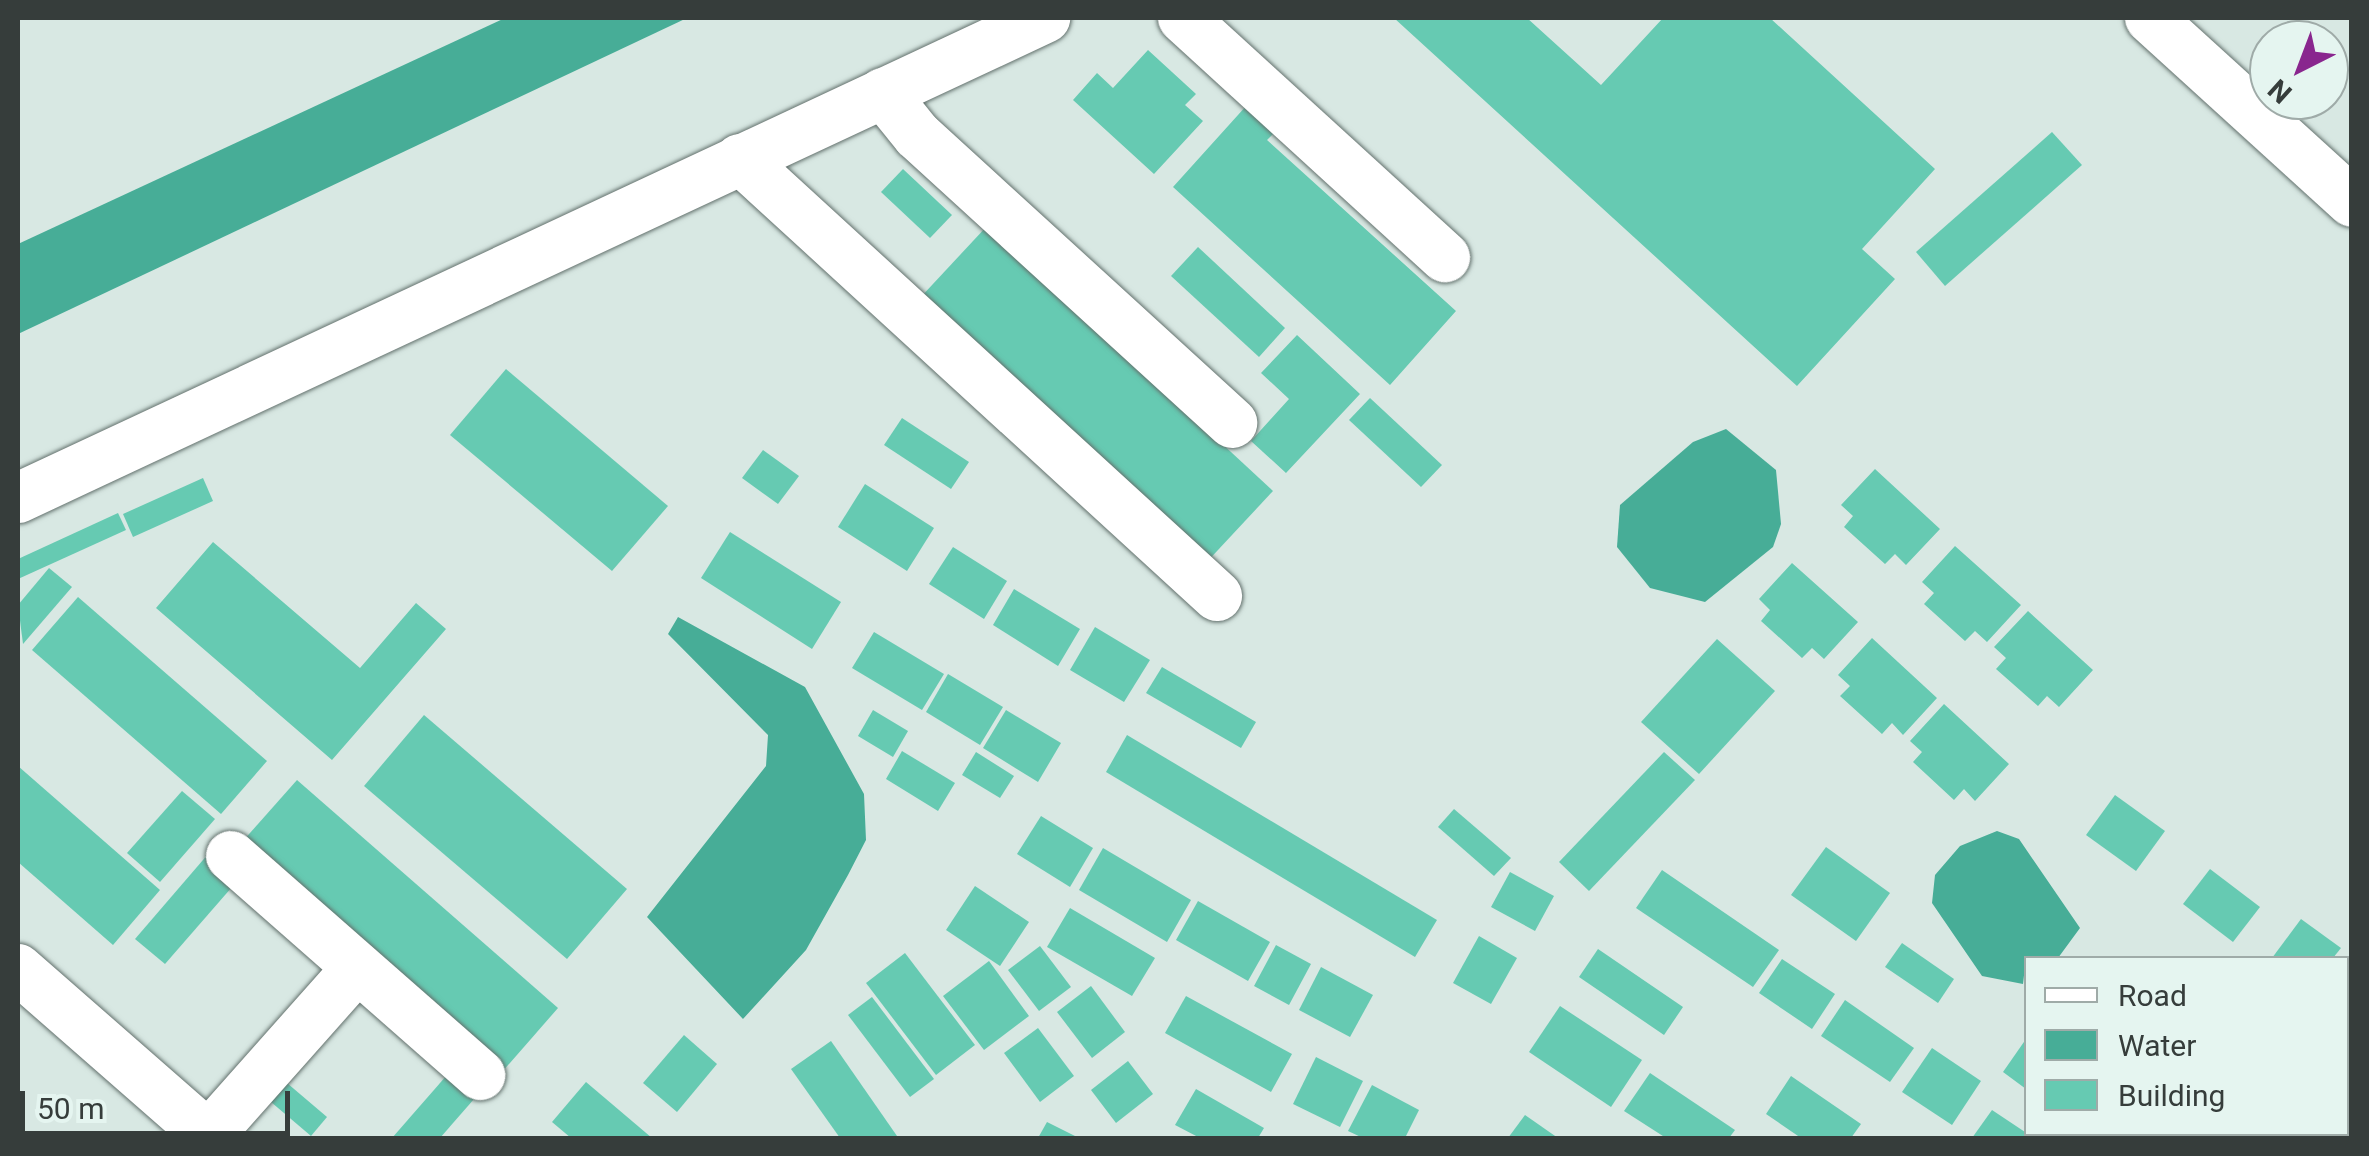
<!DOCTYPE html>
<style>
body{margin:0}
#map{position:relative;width:2369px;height:1156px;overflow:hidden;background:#d8e8e3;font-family:Roboto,sans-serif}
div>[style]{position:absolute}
.water>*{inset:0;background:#47ad97}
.building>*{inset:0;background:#66cab2}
.roads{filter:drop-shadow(0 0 2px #63716d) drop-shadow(0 0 2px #63716d)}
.minor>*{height:50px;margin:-25px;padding:0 25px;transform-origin:25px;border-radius:25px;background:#fff}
span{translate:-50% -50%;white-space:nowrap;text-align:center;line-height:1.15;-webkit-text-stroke:8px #e5f5f0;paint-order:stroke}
.frame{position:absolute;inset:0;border:20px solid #363d3b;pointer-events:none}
.legend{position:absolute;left:2024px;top:956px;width:325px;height:180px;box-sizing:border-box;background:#e5f5f0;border:2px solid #9faba8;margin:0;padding:12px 18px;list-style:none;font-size:30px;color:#363d3b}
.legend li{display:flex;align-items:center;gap:20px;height:50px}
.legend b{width:50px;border:2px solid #9faba8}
.north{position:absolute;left:2249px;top:20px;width:100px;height:100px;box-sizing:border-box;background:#e5f5f0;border:2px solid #9faba8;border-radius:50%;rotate:222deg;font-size:28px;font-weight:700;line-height:40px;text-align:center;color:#363d3b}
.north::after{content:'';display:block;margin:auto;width:35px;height:45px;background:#89268e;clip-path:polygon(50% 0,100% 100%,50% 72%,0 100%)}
.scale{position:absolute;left:20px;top:1091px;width:270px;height:45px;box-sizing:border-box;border:5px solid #363d3b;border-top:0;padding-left:12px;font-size:30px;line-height:35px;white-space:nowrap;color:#363d3b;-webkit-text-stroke:8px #e5f5f0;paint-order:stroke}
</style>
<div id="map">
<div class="water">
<div style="clip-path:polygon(505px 18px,687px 18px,18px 334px,18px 244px)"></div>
<div style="clip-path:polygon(1726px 429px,1776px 470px,1781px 524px,1773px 547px,1705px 602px,1650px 588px,1617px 547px,1620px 505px,1693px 442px)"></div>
<div style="clip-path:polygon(678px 617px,805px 687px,864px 794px,866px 840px,848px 875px,806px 950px,743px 1019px,647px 917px,766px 766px,768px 735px,668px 634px)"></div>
<div style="clip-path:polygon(1997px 831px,2019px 839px,2080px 928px,2058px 958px,2026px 958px,2023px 984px,1982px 976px,1932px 903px,1935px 875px,1960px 846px)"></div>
</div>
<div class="building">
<div style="clip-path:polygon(1394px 18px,1527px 18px,1601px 85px,1663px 18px,1770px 18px,1935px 169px,1862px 249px,1895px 279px,1797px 386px)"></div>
<div style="clip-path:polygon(1148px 50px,1196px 94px,1185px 105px,1203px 121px,1154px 174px,1073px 100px,1097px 73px,1113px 88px)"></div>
<div style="clip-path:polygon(1247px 105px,1276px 131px,1267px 140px,1456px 311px,1390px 385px,1173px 187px)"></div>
<div style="clip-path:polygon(2052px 132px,2082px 165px,1945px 286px,1916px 252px)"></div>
<div style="clip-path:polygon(903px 169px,952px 215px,930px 238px,881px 192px)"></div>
<div style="clip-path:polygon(987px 226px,1273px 491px,1204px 565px,919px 299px)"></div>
<div style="clip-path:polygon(1198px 247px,1285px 328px,1259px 357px,1171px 276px)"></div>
<div style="clip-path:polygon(1297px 335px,1360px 394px,1286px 473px,1251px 441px,1289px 399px,1261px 373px)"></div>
<div style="clip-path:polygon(506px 369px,668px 506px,612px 571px,450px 435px)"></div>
<div style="clip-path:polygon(1370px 398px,1442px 465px,1421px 487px,1349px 420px)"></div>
<div style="clip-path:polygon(902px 418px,969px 462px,951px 489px,884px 445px)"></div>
<div style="clip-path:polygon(763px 450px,799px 476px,778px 504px,742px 478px)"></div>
<div style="clip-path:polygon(1875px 469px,1940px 529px,1906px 565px,1895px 554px,1885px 564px,1844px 527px,1853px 516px,1841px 505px)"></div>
<div style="clip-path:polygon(203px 478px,213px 501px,133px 537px,123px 514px)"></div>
<div style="clip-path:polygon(865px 484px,934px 528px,907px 571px,838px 527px)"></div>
<div style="clip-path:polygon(118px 513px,126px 530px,18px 579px,18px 559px)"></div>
<div style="clip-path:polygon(730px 532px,841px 602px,812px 649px,701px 578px)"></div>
<div style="clip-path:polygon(213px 542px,360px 668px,416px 603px,446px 629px,332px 760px,156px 608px)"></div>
<div style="clip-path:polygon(1955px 546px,2021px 605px,1987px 642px,1975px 631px,1965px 641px,1924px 604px,1934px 593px,1922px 582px)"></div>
<div style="clip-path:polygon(953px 547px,1007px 581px,984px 619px,929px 584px)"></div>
<div style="clip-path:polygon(1792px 563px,1858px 622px,1824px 659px,1812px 648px,1802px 658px,1761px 621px,1770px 610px,1759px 599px)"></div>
<div style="clip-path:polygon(49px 568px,72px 587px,23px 644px,18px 605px)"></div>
<div style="clip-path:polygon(1014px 589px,1080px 629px,1058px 666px,993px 625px)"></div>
<div style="clip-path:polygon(78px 597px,267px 761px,221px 814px,32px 650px)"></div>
<div style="clip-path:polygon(2028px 611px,2093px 670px,2059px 707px,2047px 696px,2038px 706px,1996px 669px,2006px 658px,1994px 647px)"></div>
<div style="clip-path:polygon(1095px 627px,1150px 660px,1124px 702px,1070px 670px)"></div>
<div style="clip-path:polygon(874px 632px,944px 674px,922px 710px,852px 668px)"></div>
<div style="clip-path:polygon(1872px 638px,1937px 698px,1903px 735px,1892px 723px,1882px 734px,1840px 696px,1850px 686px,1838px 675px)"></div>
<div style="clip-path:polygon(1717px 639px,1775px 691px,1699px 774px,1641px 722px)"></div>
<div style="clip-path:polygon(1162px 667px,1256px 722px,1241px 748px,1146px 693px)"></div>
<div style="clip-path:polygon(948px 674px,1003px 707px,980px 745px,926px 712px)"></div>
<div style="clip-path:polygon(1944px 704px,2009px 764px,1975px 801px,1964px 789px,1954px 800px,1913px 762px,1922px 752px,1910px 741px)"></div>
<div style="clip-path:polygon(873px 710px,908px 731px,893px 757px,858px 736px)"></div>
<div style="clip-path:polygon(1006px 710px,1061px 743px,1038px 782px,983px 748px)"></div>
<div style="clip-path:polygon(424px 715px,627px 889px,567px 959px,364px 786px)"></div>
<div style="clip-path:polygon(1127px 735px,1437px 920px,1415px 957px,1106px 772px)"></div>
<div style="clip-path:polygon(902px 751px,955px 783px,938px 811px,886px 779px)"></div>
<div style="clip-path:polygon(976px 752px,1014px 776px,1000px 798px,962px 775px)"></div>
<div style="clip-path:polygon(1664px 752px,1695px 780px,1589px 891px,1559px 862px)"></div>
<div style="clip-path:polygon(18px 766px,160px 890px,113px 945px,18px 862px)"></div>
<div style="clip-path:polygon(297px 780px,558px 1008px,502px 1072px,241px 843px)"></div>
<div style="clip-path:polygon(182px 791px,215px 819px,160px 882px,127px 853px)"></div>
<div style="clip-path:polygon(2115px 795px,2165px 831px,2136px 871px,2086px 835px)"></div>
<div style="clip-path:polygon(1454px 809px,1511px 858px,1494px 876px,1438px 827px)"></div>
<div style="clip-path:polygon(1041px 816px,1093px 848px,1070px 887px,1017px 854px)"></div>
<div style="clip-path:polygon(1826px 847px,1890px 893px,1856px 941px,1791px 895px)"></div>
<div style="clip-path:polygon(1103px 848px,1191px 900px,1167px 942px,1079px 890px)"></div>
<div style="clip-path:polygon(209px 853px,239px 879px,165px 964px,135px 939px)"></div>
<div style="clip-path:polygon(2210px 869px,2260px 907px,2233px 942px,2183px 904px)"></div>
<div style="clip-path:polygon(1662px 870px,1779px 950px,1753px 987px,1636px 908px)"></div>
<div style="clip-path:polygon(1510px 872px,1554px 896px,1535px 931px,1491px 907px)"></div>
<div style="clip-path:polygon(975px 886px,1029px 922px,1000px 966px,946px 930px)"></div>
<div style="clip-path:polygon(1198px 901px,1270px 942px,1248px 981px,1176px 940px)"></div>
<div style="clip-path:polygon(1070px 908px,1155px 958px,1132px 996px,1047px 947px)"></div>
<div style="clip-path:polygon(2301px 919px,2341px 948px,2333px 958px,2272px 958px)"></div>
<div style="clip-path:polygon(1479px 936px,1517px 958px,1491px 1004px,1453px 983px)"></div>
<div style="clip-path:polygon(1902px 943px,1954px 979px,1938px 1003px,1885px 967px)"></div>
<div style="clip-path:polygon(1276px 945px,1311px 964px,1289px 1005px,1254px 986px)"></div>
<div style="clip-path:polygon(1040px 946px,1071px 987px,1039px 1011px,1008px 970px)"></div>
<div style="clip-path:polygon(1598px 949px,1683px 1007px,1664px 1035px,1579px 977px)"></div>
<div style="clip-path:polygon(905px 953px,975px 1045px,936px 1075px,866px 983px)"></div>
<div style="clip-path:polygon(1782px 959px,1835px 994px,1812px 1029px,1759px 993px)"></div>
<div style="clip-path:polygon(989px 961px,1029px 1016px,984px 1050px,943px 996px)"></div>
<div style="clip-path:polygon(1321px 967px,1373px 995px,1350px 1037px,1299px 1010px)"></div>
<div style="clip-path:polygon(1091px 986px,1125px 1032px,1092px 1058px,1057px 1012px)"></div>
<div style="clip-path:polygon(1186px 996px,1292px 1054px,1271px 1092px,1165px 1033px)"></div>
<div style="clip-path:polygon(872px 997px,934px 1079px,910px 1097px,848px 1015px)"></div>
<div style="clip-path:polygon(1845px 1000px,1914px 1048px,1890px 1082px,1821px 1036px)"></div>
<div style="clip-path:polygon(1560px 1006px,1642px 1060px,1611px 1107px,1529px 1052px)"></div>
<div style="clip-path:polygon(1038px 1028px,1074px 1076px,1040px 1102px,1004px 1053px)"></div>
<div style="clip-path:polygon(684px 1035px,717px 1064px,677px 1112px,643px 1083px)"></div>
<div style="clip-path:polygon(2026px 1039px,2026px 1089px,2003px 1072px)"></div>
<div style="clip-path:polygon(831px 1041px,897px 1136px,893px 1138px,840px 1138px,791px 1069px)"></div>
<div style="clip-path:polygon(1932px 1048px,1981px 1081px,1952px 1125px,1902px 1092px)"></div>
<div style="clip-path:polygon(1316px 1057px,1363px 1081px,1340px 1127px,1293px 1104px)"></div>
<div style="clip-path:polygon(1128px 1061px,1153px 1094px,1116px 1123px,1091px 1090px)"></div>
<div style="clip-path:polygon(454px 1067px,481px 1091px,440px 1138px,392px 1138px)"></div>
<div style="clip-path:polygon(1650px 1073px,1735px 1130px,1729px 1138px,1666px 1138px,1624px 1111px)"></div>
<div style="clip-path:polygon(1791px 1076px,1861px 1124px,1851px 1138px,1801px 1138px,1766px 1114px)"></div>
<div style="clip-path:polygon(586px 1082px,652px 1138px,571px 1138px,552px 1122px)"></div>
<div style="clip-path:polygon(287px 1083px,327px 1117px,311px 1136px,271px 1102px)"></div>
<div style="clip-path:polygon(1372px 1085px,1419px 1110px,1405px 1138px,1363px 1138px,1348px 1131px)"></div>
<div style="clip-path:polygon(1196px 1089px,1264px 1128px,1258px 1138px,1200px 1138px,1175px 1125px)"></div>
<div style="clip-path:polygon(1992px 1110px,2034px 1138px,1972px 1138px)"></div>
<div style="clip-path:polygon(1525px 1115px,1558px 1138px,1508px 1138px)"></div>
<div style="clip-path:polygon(1047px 1122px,1079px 1138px,1038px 1138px)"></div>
<div style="clip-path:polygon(2250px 1134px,2307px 1134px,2314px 1138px,2257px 1138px)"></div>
</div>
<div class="roads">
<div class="minor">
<div style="left:1183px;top:18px;width:355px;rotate:42.4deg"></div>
<div style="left:2150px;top:18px;width:273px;rotate:42.3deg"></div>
<div style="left:883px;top:93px;width:54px;rotate:51deg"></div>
<div style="left:917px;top:135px;width:427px;rotate:42.4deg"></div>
<div style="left:740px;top:159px;width:647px;rotate:42.49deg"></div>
<div style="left:18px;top:498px;width:1134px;rotate:-25.05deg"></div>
<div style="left:231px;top:856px;width:332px;rotate:41.3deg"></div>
<div style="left:18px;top:969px;width:257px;rotate:41.2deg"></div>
<div style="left:208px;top:1136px;width:225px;rotate:-48.4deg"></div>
</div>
</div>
<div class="frame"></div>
<ul class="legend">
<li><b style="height:12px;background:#fff"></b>Road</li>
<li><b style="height:28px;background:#47ad97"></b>Water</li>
<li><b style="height:28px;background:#66cab2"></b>Building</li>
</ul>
<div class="north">N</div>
<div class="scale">50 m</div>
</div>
